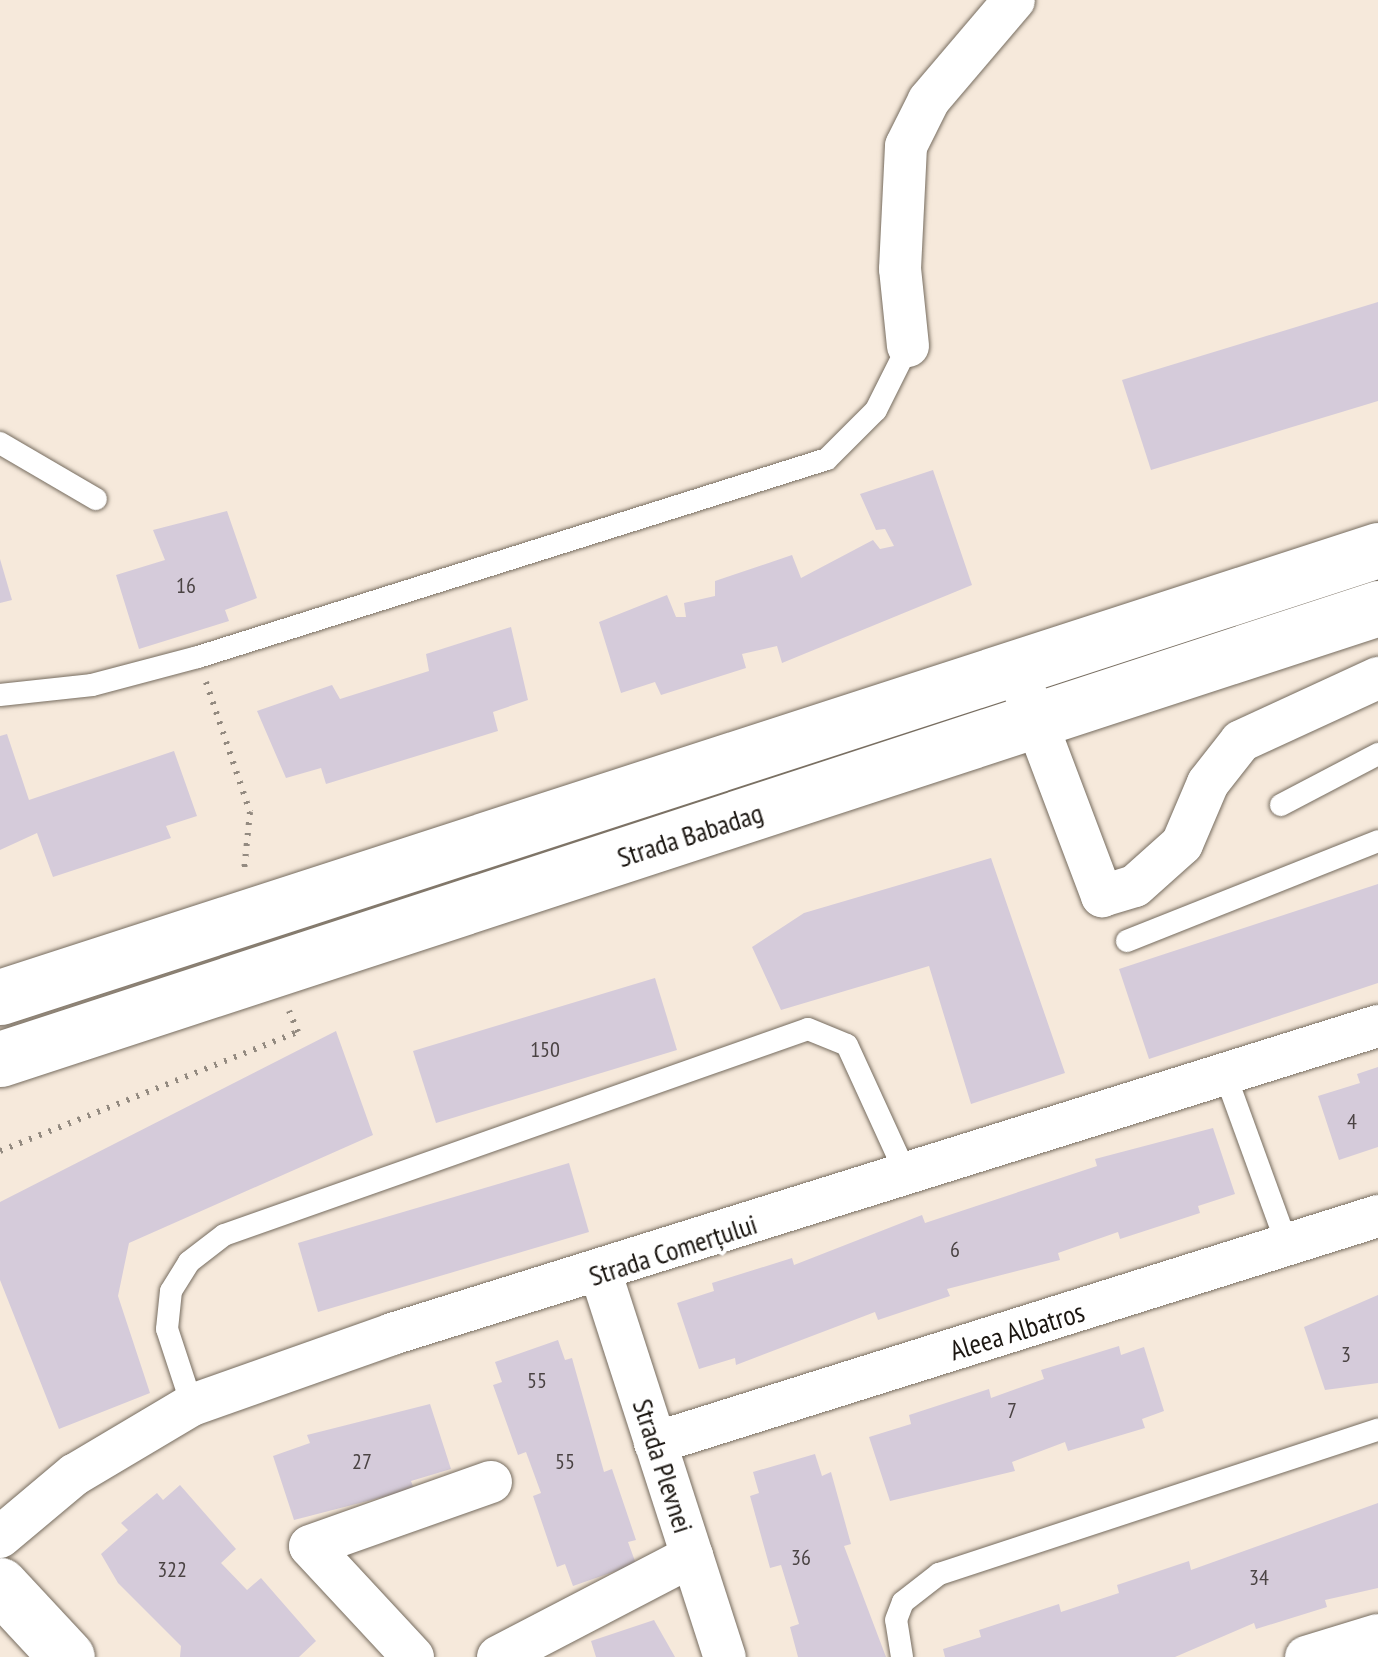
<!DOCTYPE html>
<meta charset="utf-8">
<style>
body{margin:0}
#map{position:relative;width:1378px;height:1657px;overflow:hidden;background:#f6e9db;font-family:"PT Sans Narrow",sans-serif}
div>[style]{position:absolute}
.building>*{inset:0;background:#d5cbda}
.path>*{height:6px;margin-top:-3px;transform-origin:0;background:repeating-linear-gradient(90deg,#938a80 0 2.5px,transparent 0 10.5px)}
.roads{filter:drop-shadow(0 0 2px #766c5f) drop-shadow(0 0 2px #766c5f)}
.lane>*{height:22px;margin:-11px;padding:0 11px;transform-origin:11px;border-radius:11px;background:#fff}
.street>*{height:42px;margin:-21px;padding:0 21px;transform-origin:21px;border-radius:21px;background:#fff}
.secondary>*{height:55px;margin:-27.5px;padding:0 27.5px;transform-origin:27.5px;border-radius:27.5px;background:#fff}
.primary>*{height:55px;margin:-27.5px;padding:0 27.5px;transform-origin:27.5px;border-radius:27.5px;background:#fff}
span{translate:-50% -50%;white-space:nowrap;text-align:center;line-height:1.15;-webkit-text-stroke:8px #fff;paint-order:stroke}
.number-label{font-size:22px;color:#4a4343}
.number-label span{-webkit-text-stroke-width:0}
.street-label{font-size:28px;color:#1b1611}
</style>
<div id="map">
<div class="building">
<div style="clip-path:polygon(1378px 302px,1378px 401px,1151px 470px,1122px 380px)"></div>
<div style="clip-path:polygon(933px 470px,972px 585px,782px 663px,777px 646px,742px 654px,746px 668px,661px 695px,655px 682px,621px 693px,599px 622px,667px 595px,676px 617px,686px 617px,684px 603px,715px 596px,715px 581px,792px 555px,801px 578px,873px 540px,880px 549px,894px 546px,885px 529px,876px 530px,860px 494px)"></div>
<div style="clip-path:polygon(227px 511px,257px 598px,225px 610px,229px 621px,139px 649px,116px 575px,165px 560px,153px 530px)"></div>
<div style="clip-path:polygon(0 559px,12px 600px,0 603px)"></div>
<div style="clip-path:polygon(511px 627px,528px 700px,493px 712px,498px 731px,326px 784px,321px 768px,286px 778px,257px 711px,332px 685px,340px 699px,429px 671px,426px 654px)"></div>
<div style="clip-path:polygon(7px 734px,29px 800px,174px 751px,197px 816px,166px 826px,171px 838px,53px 877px,37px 833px,0 850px,0 736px)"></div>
<div style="clip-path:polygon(991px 858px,1065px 1073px,971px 1104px,929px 966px,781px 1010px,752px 947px,804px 913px)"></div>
<div style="clip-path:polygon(1378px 884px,1378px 983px,1149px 1059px,1119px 969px)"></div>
<div style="clip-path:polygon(655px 978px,677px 1050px,436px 1123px,413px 1051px)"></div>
<div style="clip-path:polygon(336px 1031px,373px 1135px,129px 1243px,118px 1296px,150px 1393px,59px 1429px,0 1280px,0 1202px)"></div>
<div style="clip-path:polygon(1378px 1067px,1378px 1147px,1339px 1160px,1318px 1096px,1360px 1083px,1357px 1074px)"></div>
<div style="clip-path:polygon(1213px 1128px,1235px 1194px,1198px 1206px,1200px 1213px,1120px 1239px,1118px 1232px,1058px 1253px,1060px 1260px,947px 1289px,950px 1296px,878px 1320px,875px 1312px,736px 1365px,735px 1358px,699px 1369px,677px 1303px,714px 1291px,712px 1283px,792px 1258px,794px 1265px,922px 1215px,925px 1223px,1097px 1166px,1095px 1159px)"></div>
<div style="clip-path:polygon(569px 1163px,589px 1232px,318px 1312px,298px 1243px)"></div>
<div style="clip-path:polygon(1378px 1295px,1378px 1383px,1325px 1390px,1304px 1327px)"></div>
<div style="clip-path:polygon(558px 1340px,565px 1360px,572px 1358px,604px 1472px,612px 1469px,636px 1540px,628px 1542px,636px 1564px,573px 1586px,565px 1564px,557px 1567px,533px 1496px,541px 1493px,526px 1452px,518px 1455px,493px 1385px,502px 1382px,495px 1362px)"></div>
<div style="clip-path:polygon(1119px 1346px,1121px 1355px,1144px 1347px,1164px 1411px,1142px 1419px,1145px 1428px,1068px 1451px,1065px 1442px,1012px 1462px,1015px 1471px,890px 1501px,869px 1437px,911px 1424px,909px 1415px,989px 1389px,991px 1398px,1044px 1379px,1041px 1370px)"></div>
<div style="clip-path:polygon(430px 1404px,451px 1469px,411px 1481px,414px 1489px,294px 1520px,273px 1456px,310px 1443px,307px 1435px)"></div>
<div style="clip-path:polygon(815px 1454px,822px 1476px,831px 1472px,851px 1544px,844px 1546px,886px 1657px,798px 1657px,790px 1627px,799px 1624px,781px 1565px,770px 1568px,750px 1496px,759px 1493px,753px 1472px)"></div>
<div style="clip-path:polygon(180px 1485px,236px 1549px,221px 1563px,247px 1590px,261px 1578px,316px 1641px,299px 1657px,180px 1657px,181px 1646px,118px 1583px,101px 1554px,128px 1530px,121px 1523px,157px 1493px,163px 1500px)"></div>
<div style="clip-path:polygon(1378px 1503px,1378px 1588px,1325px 1600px,1327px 1607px,1256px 1629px,1254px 1623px,1175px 1657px,945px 1657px,943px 1649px,981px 1637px,979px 1630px,1059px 1604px,1061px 1612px,1119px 1593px,1117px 1585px,1189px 1561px,1191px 1570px)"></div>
<div style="clip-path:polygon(654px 1620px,675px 1657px,596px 1657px,591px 1641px)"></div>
</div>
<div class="path">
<div style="left:206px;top:682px;width:137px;rotate:71.3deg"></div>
<div style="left:250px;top:812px;width:59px;rotate:95.8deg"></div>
<div style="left:0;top:1151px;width:321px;rotate:-21.8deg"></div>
<div style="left:298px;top:1032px;width:23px;rotate:-113deg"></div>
</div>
<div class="roads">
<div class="lane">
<div style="left:0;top:443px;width:111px;rotate:30.3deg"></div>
<div style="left:0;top:695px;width:93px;rotate:-6.2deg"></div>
<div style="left:92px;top:685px;width:110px;rotate:-14.8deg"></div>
<div style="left:198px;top:657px;width:659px;rotate:-17.47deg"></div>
<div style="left:827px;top:459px;width:69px;rotate:-45deg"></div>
<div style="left:876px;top:410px;width:72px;rotate:-63.4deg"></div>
<div style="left:1281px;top:805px;width:110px;rotate:-27.7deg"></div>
<div style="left:1127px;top:941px;width:270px;rotate:-21.7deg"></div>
<div style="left:1225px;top:1074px;width:184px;rotate:70deg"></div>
<div style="left:192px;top:1405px;width:80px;rotate:-108.2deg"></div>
<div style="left:167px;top:1329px;width:38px;rotate:-84deg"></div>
<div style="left:171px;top:1291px;width:34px;rotate:-58deg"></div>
<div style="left:189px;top:1262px;width:44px;rotate:-37.6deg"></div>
<div style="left:224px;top:1235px;width:619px;rotate:-19.43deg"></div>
<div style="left:808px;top:1029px;width:42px;rotate:22.3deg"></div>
<div style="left:847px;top:1045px;width:142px;rotate:65.4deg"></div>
<div style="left:902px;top:1657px;width:37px;rotate:-99deg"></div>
<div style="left:896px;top:1620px;width:19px;rotate:-69deg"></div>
<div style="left:903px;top:1602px;width:46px;rotate:-37.9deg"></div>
<div style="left:939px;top:1574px;width:462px;rotate:-18.2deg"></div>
</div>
<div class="street">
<div style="left:908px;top:346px;width:77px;rotate:-95.9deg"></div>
<div style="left:900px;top:269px;width:123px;rotate:-87.2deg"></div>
<div style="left:906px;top:146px;width:51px;rotate:-63.4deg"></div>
<div style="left:929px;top:100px;width:131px;rotate:-49.6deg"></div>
<div style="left:1017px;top:671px;width:241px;rotate:69.3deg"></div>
<div style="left:1102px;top:896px;width:34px;rotate:-17deg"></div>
<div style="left:1135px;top:886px;width:63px;rotate:-41.8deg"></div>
<div style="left:1182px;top:844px;width:66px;rotate:-66.9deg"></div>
<div style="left:1208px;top:783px;width:53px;rotate:-51.8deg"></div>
<div style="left:1241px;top:741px;width:151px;rotate:-24.7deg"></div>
<div style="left:601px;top:1274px;width:403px;rotate:72.1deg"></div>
<div style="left:655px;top:1443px;width:758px;rotate:-17.43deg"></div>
<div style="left:0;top:1537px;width:97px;rotate:-40deg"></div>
<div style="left:74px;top:1475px;width:137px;rotate:-30.7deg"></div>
<div style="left:192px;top:1405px;width:212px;rotate:-19.5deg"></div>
<div style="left:392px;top:1334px;width:1033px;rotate:-17.35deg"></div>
<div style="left:413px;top:1657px;width:151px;rotate:-132.9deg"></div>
<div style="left:310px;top:1546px;width:192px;rotate:-19.5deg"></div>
<div style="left:498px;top:1657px;width:219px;rotate:-27.5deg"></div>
<div style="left:1306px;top:1657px;width:75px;rotate:-17deg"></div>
</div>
<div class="secondary">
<div style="left:0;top:1585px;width:98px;rotate:47.1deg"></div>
</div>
<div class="primary">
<div style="left:0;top:997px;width:1449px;rotate:-17.97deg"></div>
<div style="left:0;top:1059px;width:1450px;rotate:-18.12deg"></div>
</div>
</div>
<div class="number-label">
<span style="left:186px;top:586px">16</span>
<span style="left:545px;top:1050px">150</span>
<span style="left:1352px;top:1122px">4</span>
<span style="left:955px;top:1250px">6</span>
<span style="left:1346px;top:1355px">3</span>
<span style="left:537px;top:1381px">55</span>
<span style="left:1012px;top:1411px">7</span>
<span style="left:362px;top:1462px">27</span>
<span style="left:565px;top:1462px">55</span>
<span style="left:801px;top:1558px">36</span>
<span style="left:172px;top:1570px">322</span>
<span style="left:1259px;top:1578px">34</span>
</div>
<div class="street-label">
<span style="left:690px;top:835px;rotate:-18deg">Strada Babadag</span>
<span style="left:673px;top:1250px;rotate:-18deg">Strada Comerțului</span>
<span style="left:1017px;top:1331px;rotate:-17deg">Aleea Albatros</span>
<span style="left:663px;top:1466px;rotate:72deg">Strada Plevnei</span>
</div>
</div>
